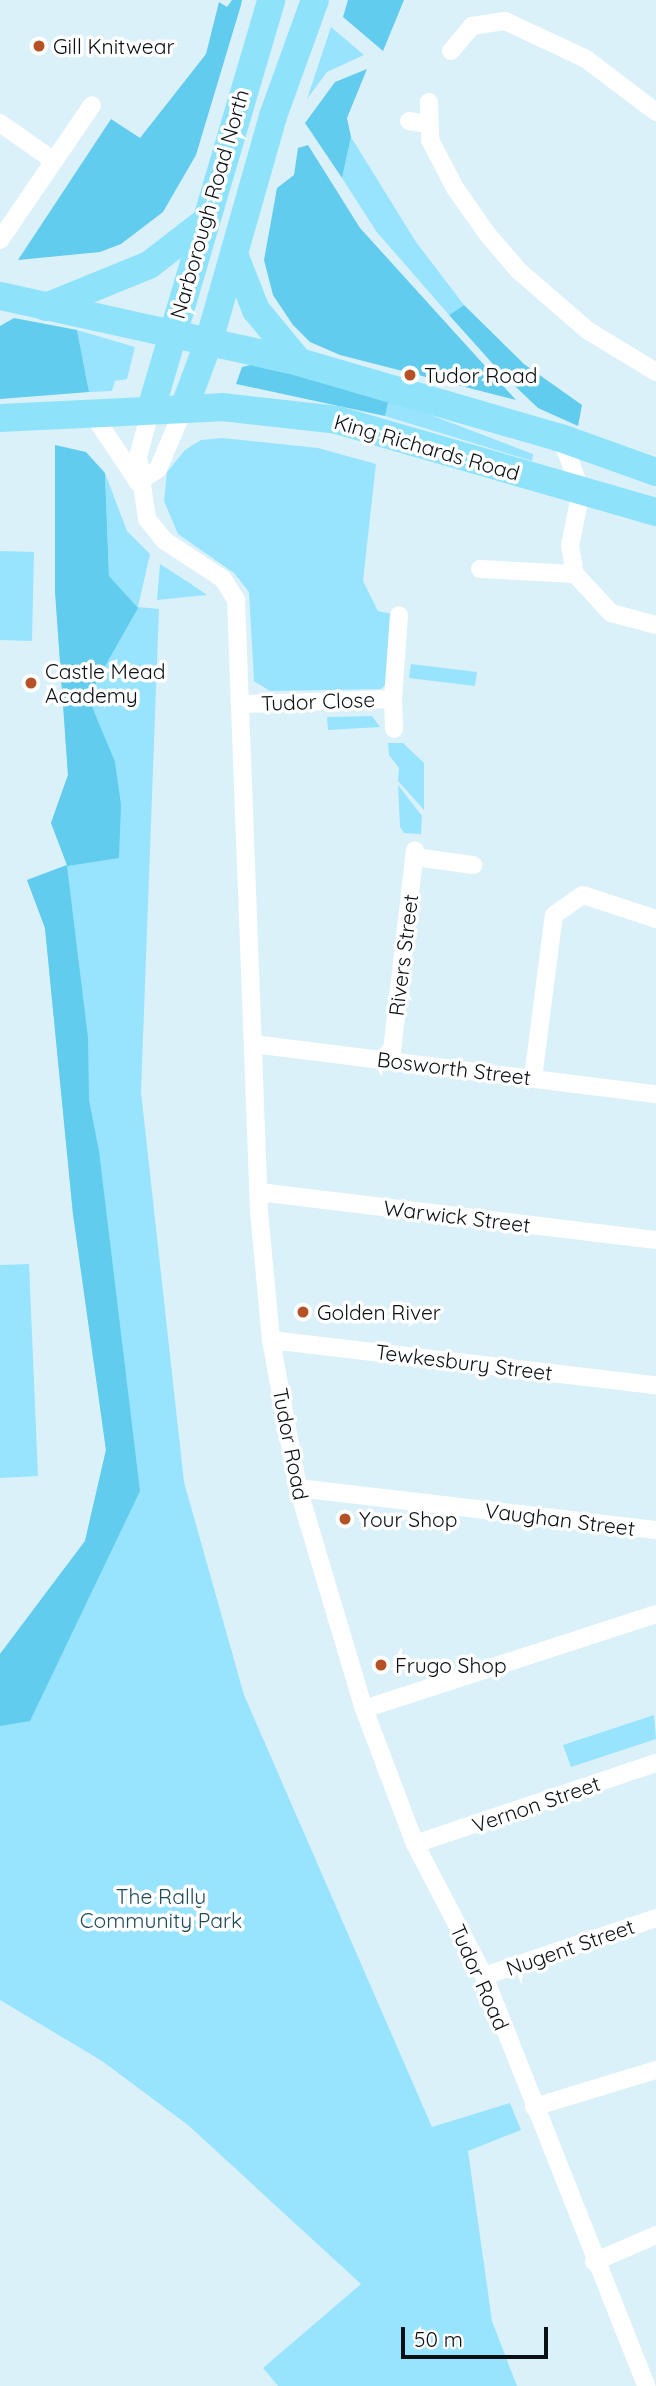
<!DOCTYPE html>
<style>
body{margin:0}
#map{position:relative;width:656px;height:2386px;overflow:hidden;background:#dbf1f9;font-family:Quicksand,sans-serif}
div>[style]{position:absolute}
.green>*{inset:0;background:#98e4fe}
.forest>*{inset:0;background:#61cced}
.street>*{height:18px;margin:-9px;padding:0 9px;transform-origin:9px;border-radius:9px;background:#fff}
.primary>*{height:28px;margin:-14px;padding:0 14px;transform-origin:14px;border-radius:14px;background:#8ee3fb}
.dots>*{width:19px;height:19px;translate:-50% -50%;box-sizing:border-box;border:4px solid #fff;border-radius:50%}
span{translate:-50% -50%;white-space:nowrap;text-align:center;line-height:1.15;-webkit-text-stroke:7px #fff;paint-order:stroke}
.poi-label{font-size:21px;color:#0a1114}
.left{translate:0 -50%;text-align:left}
.street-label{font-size:21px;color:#0a1114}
.park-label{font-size:21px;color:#1d4b59}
.scale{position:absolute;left:401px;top:2327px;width:147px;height:32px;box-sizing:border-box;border:4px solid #0a1114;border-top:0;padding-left:9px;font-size:21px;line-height:24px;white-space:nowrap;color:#0a1114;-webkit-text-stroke:5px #fff;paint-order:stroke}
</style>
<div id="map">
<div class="green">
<div style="clip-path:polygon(331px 27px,364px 55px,327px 72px,307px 99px)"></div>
<div style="clip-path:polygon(351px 137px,416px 242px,464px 305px,449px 315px,376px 231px,342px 178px)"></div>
<div style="clip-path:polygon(77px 330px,135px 347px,127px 379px,115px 381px,112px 391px,89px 392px)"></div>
<div style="clip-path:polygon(389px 399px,533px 454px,532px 461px,385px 416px)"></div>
<div style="clip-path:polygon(222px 438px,318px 448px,376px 464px,363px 581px,378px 611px,392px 614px,386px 684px,381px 689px,270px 691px,254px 681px,249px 592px,234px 573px,178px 534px,164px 501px,167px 472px,185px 450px,201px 440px)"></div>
<div style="clip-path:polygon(105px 473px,127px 531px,150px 554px,138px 607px,159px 609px,141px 1092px,184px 1482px,244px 1695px,432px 2127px,510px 2103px,521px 2130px,468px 2151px,492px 2321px,517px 2386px,278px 2386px,263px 2368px,361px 2284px,188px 2125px,102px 2061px,0 2000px,0 1654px,85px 1541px,106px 1450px,73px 1214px,45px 928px,27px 880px,67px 865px,51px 823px,68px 775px,55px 591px,124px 597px,109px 576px)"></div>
<div style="clip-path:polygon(0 551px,34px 552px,32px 641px,0 640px)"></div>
<div style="clip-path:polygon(160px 564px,188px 582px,207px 595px,157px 600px)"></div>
<div style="clip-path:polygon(411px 664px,477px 672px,475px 686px,409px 678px)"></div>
<div style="clip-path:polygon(372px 716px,380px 727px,328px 730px,327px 717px)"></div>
<div style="clip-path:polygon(388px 743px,403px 743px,424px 763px,424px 810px,398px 781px,399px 768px,389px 755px)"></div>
<div style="clip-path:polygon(398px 785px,422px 816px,421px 834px,404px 833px,400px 827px)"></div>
<div style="clip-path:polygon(29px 1264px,38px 1476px,0 1478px,0 1265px)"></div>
<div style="clip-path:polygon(654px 1715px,656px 1739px,571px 1767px,563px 1745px)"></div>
</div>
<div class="forest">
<div style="clip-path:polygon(232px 0,242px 0,241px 5px,196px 155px,163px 212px,121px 244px,100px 252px,18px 260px,111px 119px,140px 138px,206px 54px,219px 2px,227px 7px)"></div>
<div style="clip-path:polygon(348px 0,404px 0,383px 51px,343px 17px)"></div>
<div style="clip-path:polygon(367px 69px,347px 118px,351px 137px,342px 178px,305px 123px,335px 82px)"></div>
<div style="clip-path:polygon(308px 145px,360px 228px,516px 400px,340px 355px,310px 342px,293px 325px,273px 295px,264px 260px,277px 188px,294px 175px,298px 148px)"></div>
<div style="clip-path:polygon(464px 305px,524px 364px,582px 405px,578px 426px,538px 408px,501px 373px,449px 315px)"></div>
<div style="clip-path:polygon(14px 318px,77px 330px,89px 392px,0 399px,0 326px)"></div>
<div style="clip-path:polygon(255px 364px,389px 399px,385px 416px,236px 384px,242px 367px)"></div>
<div style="clip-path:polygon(55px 445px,86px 452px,105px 473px,109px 576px,138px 608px,96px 682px,93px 709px,115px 762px,121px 805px,119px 858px,67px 866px,88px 1038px,89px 1100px,99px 1151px,140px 1491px,30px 1721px,0 1726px,0 1654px,85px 1541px,106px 1450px,73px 1214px,45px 928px,27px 880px,67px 865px,51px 823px,68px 775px,55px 591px)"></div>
</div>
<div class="street">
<div style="left:451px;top:51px;width:33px;rotate:-50deg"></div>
<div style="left:472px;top:26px;width:33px;rotate:-9deg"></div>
<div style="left:505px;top:21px;width:89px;rotate:25.1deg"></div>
<div style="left:586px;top:59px;width:88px;rotate:37.1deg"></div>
<div style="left:429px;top:102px;width:38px;rotate:88deg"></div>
<div style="left:430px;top:140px;width:54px;rotate:62.5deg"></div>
<div style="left:455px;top:188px;width:57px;rotate:54.9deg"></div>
<div style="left:488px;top:235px;width:48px;rotate:49.3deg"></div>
<div style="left:519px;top:271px;width:90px;rotate:40.9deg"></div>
<div style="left:587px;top:330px;width:81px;rotate:31.3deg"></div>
<div style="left:409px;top:121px;width:18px;rotate:9deg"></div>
<div style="left:0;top:123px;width:66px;rotate:35.1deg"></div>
<div style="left:0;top:240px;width:163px;rotate:-55.7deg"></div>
<div style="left:151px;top:409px;width:50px;rotate:105.2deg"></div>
<div style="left:138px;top:457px;width:63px;rotate:81.7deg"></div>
<div style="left:147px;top:519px;width:28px;rotate:51deg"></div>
<div style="left:165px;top:541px;width:69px;rotate:33.2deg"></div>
<div style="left:223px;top:579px;width:25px;rotate:58deg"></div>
<div style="left:236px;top:600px;width:611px;rotate:87.84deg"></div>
<div style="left:259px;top:1211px;width:130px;rotate:84.7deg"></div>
<div style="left:271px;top:1340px;width:150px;rotate:79.7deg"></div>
<div style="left:298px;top:1488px;width:231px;rotate:73.4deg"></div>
<div style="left:364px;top:1709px;width:144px;rotate:69.3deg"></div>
<div style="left:415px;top:1844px;width:149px;rotate:62.4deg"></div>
<div style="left:484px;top:1976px;width:441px;rotate:68.4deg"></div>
<div style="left:92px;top:413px;width:83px;rotate:56.3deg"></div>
<div style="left:561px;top:438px;width:57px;rotate:69.3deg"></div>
<div style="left:581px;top:491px;width:56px;rotate:101.3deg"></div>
<div style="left:570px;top:546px;width:28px;rotate:80deg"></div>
<div style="left:138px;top:482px;width:24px;rotate:-33deg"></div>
<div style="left:158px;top:469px;width:66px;rotate:-66.9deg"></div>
<div style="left:480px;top:569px;width:95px;rotate:3deg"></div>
<div style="left:575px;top:574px;width:53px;rotate:47.3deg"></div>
<div style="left:611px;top:613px;width:47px;rotate:14.9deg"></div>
<div style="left:393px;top:699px;width:30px;rotate:88deg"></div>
<div style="left:243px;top:704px;width:150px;rotate:-1.9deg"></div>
<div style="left:393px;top:699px;width:84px;rotate:-85.9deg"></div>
<div style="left:415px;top:857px;width:59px;rotate:7.9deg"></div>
<div style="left:253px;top:1044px;width:406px;rotate:7.1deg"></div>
<div style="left:391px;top:1060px;width:211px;rotate:-83.5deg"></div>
<div style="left:533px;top:1078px;width:164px;rotate:-82.7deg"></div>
<div style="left:554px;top:915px;width:35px;rotate:-35deg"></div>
<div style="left:583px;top:895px;width:77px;rotate:18.2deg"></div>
<div style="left:259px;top:1192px;width:400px;rotate:6.9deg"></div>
<div style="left:271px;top:1340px;width:388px;rotate:6.7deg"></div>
<div style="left:298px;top:1488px;width:360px;rotate:6.7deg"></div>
<div style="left:364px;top:1709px;width:307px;rotate:-18deg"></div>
<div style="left:415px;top:1844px;width:254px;rotate:-18.6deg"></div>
<div style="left:484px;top:1976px;width:182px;rotate:-18.6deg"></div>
<div style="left:534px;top:2107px;width:127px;rotate:-16.9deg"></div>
<div style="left:594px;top:2262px;width:68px;rotate:-23.5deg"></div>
</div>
<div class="primary">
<div style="left:234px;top:254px;width:60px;rotate:68.6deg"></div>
<div style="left:256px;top:310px;width:67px;rotate:50.4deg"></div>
<div style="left:0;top:296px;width:306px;rotate:12.4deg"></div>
<div style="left:299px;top:362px;width:273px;rotate:16.2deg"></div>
<div style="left:561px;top:438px;width:101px;rotate:19.7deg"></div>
<div style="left:46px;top:307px;width:111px;rotate:-22.2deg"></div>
<div style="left:149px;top:265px;width:67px;rotate:-37.7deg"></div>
<div style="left:184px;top:408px;width:72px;rotate:-69.5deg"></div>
<div style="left:209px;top:341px;width:234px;rotate:-74.1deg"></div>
<div style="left:273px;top:116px;width:123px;rotate:-70.1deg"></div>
<div style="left:151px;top:409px;width:426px;rotate:-73.6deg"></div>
<div style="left:0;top:418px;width:222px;rotate:-2.8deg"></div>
<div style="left:222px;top:407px;width:116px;rotate:6.4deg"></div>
<div style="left:337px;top:420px;width:332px;rotate:16.1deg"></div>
</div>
<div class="dots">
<div style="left:39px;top:46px;background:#b65025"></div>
<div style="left:410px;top:375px;background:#b65025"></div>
<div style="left:31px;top:683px;background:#b65025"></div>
<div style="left:303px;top:1312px;background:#b65025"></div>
<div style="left:345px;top:1519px;background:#b65025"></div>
<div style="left:381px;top:1665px;background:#b65025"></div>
</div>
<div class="poi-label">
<span class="left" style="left:53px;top:46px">Gill Knitwear</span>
<span class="left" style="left:424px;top:375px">Tudor Road</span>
<span class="left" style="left:45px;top:683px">Castle Mead<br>Academy</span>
<span class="left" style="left:317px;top:1312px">Golden River</span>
<span class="left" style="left:359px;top:1519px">Your Shop</span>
<span class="left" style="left:395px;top:1665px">Frugo Shop</span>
</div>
<div class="street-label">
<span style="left:209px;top:204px;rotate:-74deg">Narborough Road North</span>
<span style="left:427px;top:447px;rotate:16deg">King Richards Road</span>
<span style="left:318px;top:701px;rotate:-2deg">Tudor Close</span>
<span style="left:403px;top:955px;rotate:-83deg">Rivers Street</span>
<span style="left:454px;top:1068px;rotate:7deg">Bosworth Street</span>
<span style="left:457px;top:1216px;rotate:7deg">Warwick Street</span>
<span style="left:464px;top:1362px;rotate:7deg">Tewkesbury Street</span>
<span style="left:291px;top:1444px;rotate:79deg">Tudor Road</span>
<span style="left:560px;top:1519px;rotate:7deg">Vaughan Street</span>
<span style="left:536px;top:1804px;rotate:-19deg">Vernon Street</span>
<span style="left:570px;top:1947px;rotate:-19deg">Nugent Street</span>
<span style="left:480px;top:1977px;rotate:66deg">Tudor Road</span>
</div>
<div class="park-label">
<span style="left:161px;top:1908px">The Rally<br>Community Park</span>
</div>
<div class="scale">50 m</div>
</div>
